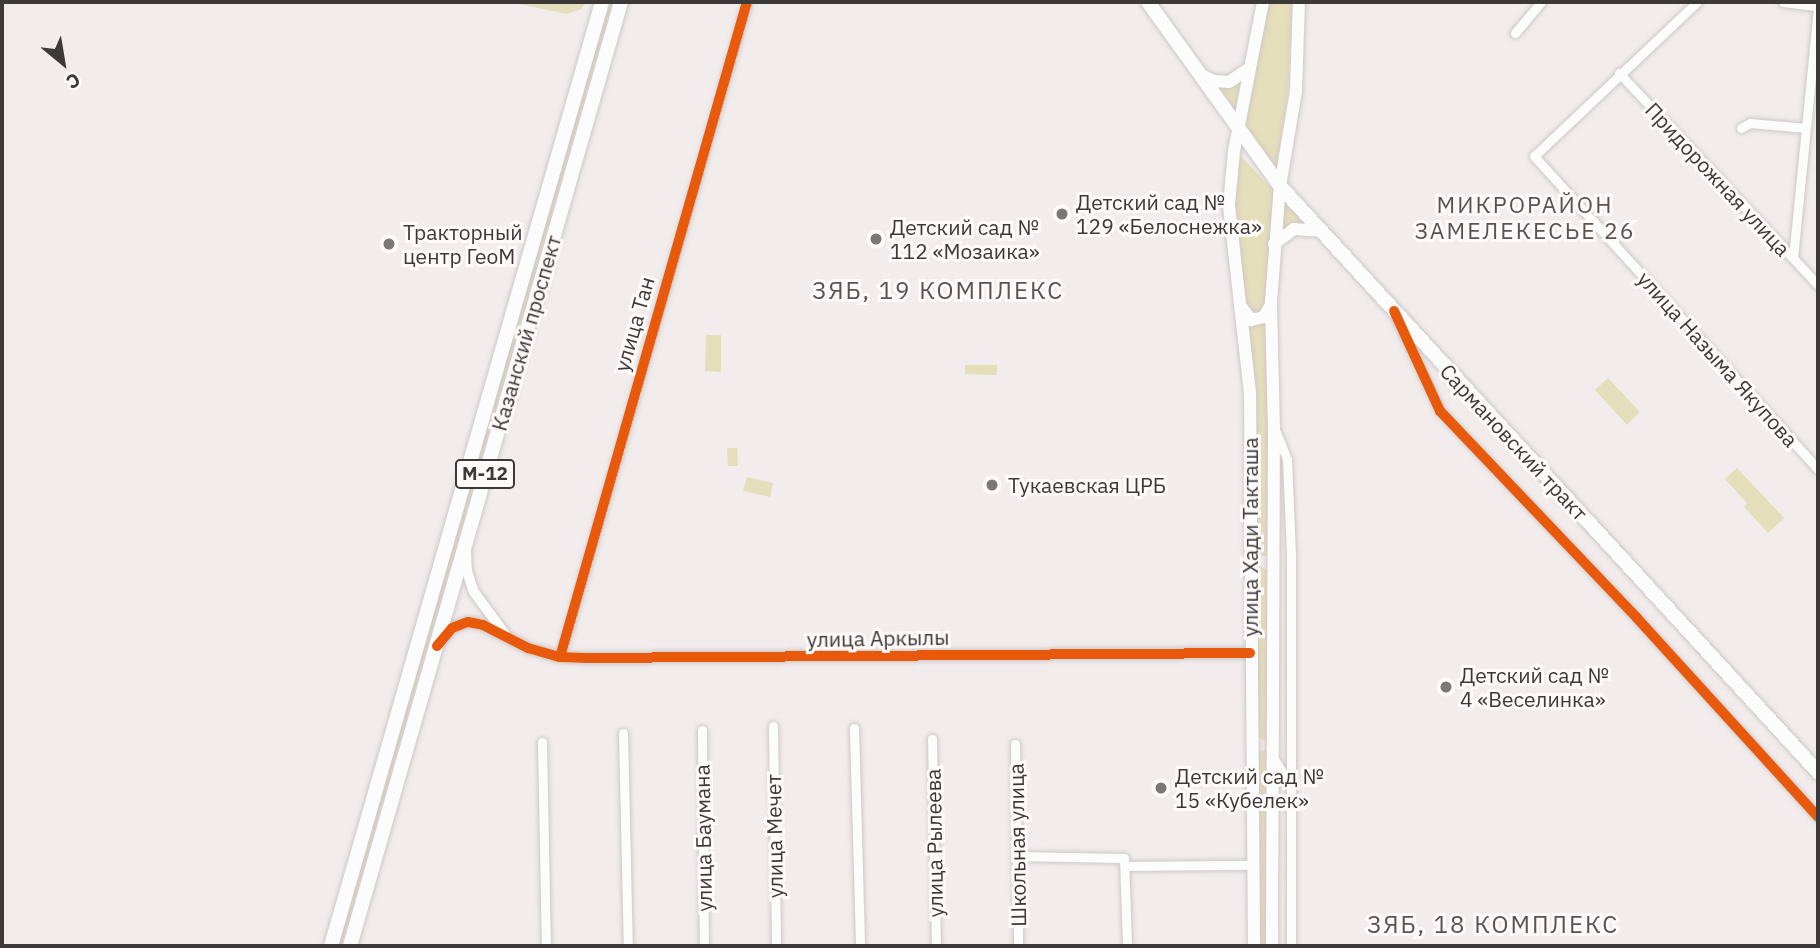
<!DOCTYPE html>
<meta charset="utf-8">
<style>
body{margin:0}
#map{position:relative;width:1820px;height:948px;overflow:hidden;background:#f2edec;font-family:"IBM Plex Sans",sans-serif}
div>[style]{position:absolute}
.green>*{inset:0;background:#e5deba}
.roads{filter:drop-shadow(0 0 2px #cdc9c8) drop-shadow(0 0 2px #cdc9c8)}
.minor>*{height:9px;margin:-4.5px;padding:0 4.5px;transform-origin:4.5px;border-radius:4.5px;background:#fdfcfc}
.tertiary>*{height:10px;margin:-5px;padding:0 5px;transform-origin:5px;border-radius:5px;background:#fdfcfc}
.secondary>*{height:12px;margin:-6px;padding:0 6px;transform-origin:6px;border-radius:6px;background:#fdfcfc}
.primary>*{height:14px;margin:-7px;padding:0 7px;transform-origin:7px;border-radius:7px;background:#fdfcfc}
.cycleway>*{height:10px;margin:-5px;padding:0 5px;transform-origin:5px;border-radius:5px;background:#e8590c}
.dots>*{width:19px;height:19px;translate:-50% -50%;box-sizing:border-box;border:4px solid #fefaf9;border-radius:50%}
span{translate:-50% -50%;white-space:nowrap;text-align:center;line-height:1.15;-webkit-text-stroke:6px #fefaf9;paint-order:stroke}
.shield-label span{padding:2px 5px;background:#fefaf9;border:2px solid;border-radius:5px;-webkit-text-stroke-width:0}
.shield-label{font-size:19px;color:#3d3938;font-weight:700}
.street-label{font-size:21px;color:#3d3938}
.poi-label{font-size:21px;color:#3d3938}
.left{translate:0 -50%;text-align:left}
.neighbourhood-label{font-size:23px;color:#5b5351;letter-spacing:2px}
.quarter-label{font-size:24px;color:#5b5351;letter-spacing:2px}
.frame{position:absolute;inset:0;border:4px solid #3d3938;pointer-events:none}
.north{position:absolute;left:28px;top:28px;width:70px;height:70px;-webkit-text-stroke:5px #fefaf9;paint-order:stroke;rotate:150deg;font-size:19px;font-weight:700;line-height:28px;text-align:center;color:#3d3938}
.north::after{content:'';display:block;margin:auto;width:24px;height:32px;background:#3d3938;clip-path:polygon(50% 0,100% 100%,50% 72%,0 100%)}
</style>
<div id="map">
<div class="green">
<div style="clip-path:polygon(510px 2px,587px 2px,581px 9px,567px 14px)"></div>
<div style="clip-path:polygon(607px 2px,612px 2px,341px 946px,336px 946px)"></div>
<div style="clip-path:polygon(1267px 2px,1292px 2px,1288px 93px,1276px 171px,1244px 125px)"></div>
<div style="clip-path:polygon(1245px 77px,1238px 114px,1218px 85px)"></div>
<div style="clip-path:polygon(1238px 153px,1274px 191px,1266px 303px,1259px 313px,1250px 311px,1245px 299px,1234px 191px)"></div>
<div style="clip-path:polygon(1282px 200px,1305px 224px,1280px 232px)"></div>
<div style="clip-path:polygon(1267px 322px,1269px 556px,1257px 556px,1250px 323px)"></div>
<div style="clip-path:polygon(706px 335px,721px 335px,721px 372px,705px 371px)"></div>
<div style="clip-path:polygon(965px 365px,997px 365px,997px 375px,965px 374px)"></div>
<div style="clip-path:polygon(1608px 378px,1640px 412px,1627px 425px,1595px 390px)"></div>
<div style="clip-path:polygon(727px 448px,737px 448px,738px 466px,728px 466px)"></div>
<div style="clip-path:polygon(1737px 468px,1784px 518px,1768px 533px,1744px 507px,1747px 503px,1725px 479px)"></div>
<div style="clip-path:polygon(747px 477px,773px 483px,770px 497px,743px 491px)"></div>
<div style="clip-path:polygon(1261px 567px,1268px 570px,1267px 740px,1264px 741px,1257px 736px,1257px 570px)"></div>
<div style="clip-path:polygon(1257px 748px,1262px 751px,1269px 748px,1270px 946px,1259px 946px)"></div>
</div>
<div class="roads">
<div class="minor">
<div style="left:1697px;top:2px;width:224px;rotate:136.6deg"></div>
<div style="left:1534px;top:156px;width:423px;rotate:47.8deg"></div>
<div style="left:1783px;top:2px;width:35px;rotate:7deg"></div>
<div style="left:1515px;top:33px;width:40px;rotate:-50deg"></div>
<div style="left:1619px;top:73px;width:291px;rotate:46.8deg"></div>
<div style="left:1741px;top:128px;width:10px;rotate:-29deg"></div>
<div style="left:1750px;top:123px;width:56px;rotate:5.1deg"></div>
<div style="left:1793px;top:258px;width:252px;rotate:-84.3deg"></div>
<div style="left:1397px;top:319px;width:102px;rotate:64.9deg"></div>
<div style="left:1440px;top:411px;width:286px;rotate:46.4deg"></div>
<div style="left:1637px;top:618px;width:269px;rotate:47.7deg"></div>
<div style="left:1276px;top:432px;width:29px;rotate:68deg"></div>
<div style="left:1287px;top:459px;width:95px;rotate:87.6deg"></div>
<div style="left:1291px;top:554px;width:392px;rotate:90deg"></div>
<div style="left:560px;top:657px;width:681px;rotate:-74.07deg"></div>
<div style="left:773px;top:726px;width:220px;rotate:89.2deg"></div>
<div style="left:854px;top:728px;width:218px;rotate:88.4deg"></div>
<div style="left:702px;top:730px;width:216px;rotate:89.5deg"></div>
<div style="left:623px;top:733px;width:213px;rotate:88.7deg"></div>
<div style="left:932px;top:739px;width:207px;rotate:88.9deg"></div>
<div style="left:542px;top:742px;width:204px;rotate:88.9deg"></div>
<div style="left:1015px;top:744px;width:202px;rotate:89.1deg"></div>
<div style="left:1274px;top:759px;width:28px;rotate:58deg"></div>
<div style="left:1016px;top:856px;width:108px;rotate:1.1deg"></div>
<div style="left:1124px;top:858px;width:88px;rotate:88deg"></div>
<div style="left:1126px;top:866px;width:126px;rotate:-0.5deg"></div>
</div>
<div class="tertiary">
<div style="left:466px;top:553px;width:18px;rotate:87deg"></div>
<div style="left:467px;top:571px;width:22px;rotate:72deg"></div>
<div style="left:474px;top:592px;width:52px;rotate:53.6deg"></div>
<div style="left:439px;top:644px;width:21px;rotate:-51deg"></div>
<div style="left:452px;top:628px;width:17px;rotate:-21deg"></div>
<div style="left:468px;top:622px;width:15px;rotate:11deg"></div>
<div style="left:483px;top:625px;width:51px;rotate:27.1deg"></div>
<div style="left:528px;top:648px;width:33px;rotate:16deg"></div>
<div style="left:560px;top:657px;width:26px;rotate:2deg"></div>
<div style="left:586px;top:658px;width:664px;rotate:-0.43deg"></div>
</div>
<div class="secondary">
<div style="left:1200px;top:74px;width:16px;rotate:27deg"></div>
<div style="left:1214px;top:81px;width:15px;rotate:4deg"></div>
<div style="left:1229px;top:82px;width:25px;rotate:-34deg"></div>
<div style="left:1274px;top:244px;width:25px;rotate:-37deg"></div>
<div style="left:1294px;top:229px;width:27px;rotate:4deg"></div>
<div style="left:1240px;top:305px;width:19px;rotate:54deg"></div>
<div style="left:1251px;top:320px;width:13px;rotate:-13deg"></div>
<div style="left:1264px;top:317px;width:13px;rotate:-61deg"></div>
<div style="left:1254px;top:946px;width:553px;rotate:-90.41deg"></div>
<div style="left:1250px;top:393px;width:189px;rotate:-96.4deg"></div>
<div style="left:1229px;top:205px;width:54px;rotate:-84.7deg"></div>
<div style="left:1234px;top:151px;width:152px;rotate:-79deg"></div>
<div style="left:1272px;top:946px;width:517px;rotate:-89.78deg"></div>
<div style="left:1274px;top:429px;width:127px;rotate:-91.4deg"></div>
<div style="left:1271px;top:302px;width:116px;rotate:-85.6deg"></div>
<div style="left:1280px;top:186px;width:96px;rotate:-80.4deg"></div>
<div style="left:1296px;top:91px;width:89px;rotate:-88.1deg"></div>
</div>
<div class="primary">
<div style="left:1148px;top:2px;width:226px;rotate:54.3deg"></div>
<div style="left:1280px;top:186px;width:796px;rotate:47.45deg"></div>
<div style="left:331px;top:946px;width:982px;rotate:-73.98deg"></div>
<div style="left:350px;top:946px;width:982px;rotate:-73.98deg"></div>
</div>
</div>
<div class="cycleway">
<div style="left:1394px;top:311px;width:110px;rotate:65.3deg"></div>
<div style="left:1440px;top:411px;width:286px;rotate:46.4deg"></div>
<div style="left:1637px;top:618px;width:269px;rotate:47.7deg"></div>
<div style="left:437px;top:646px;width:23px;rotate:-50deg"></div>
<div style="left:452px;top:628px;width:17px;rotate:-21deg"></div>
<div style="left:468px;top:622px;width:15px;rotate:11deg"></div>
<div style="left:483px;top:625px;width:51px;rotate:27.1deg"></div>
<div style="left:528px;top:648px;width:33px;rotate:16deg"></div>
<div style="left:560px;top:657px;width:26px;rotate:2deg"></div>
<div style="left:586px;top:658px;width:664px;rotate:-0.43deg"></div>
<div style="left:560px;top:657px;width:681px;rotate:-74.07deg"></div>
</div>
<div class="dots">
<div style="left:1062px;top:214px;background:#7c7877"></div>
<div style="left:876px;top:239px;background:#7c7877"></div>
<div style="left:389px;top:244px;background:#7c7877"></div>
<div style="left:992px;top:485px;background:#7c7877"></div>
<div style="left:1446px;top:687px;background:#7c7877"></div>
<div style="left:1161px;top:788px;background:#7c7877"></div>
</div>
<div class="shield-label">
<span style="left:485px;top:474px">М-12</span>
</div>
<div class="street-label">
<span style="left:1718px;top:179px;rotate:47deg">Придорожная улица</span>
<span style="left:634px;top:324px;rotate:-74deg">улица Тан</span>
<span style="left:526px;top:333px;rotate:-74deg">Казанский проспект</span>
<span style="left:1718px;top:359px;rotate:48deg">улица Назыма Якупова</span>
<span style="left:1514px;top:442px;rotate:47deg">Сармановский тракт</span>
<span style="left:1250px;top:537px;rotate:-90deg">улица Хади Такташа</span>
<span style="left:878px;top:638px;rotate:-1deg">улица Аркылы</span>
<span style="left:774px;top:836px;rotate:-91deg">улица Мечет</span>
<span style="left:703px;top:838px;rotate:-91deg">улица Баумана</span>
<span style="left:934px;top:843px;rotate:-91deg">улица Рылеева</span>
<span style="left:1017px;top:845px;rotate:-91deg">Школьная улица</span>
</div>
<div class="poi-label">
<span class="left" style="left:1076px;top:214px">Детский сад №<br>129 «Белоснежка»</span>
<span class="left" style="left:890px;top:239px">Детский сад №<br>112 «Мозаика»</span>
<span class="left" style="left:403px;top:244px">Тракторный<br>центр ГеоМ</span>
<span class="left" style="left:1008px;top:485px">Тукаевская ЦРБ</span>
<span class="left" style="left:1460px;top:687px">Детский сад №<br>4 «Веселинка»</span>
<span class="left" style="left:1175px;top:788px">Детский сад №<br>15 «Кубелек»</span>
</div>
<div class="neighbourhood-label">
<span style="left:1525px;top:217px">МИКРОРАЙОН<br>ЗАМЕЛЕКЕСЬЕ 26</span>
</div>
<div class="quarter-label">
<span style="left:938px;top:291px">ЗЯБ, 19 КОМПЛЕКС</span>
<span style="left:1493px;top:925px">ЗЯБ, 18 КОМПЛЕКС</span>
</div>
<div class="frame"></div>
<div class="north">С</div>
</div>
